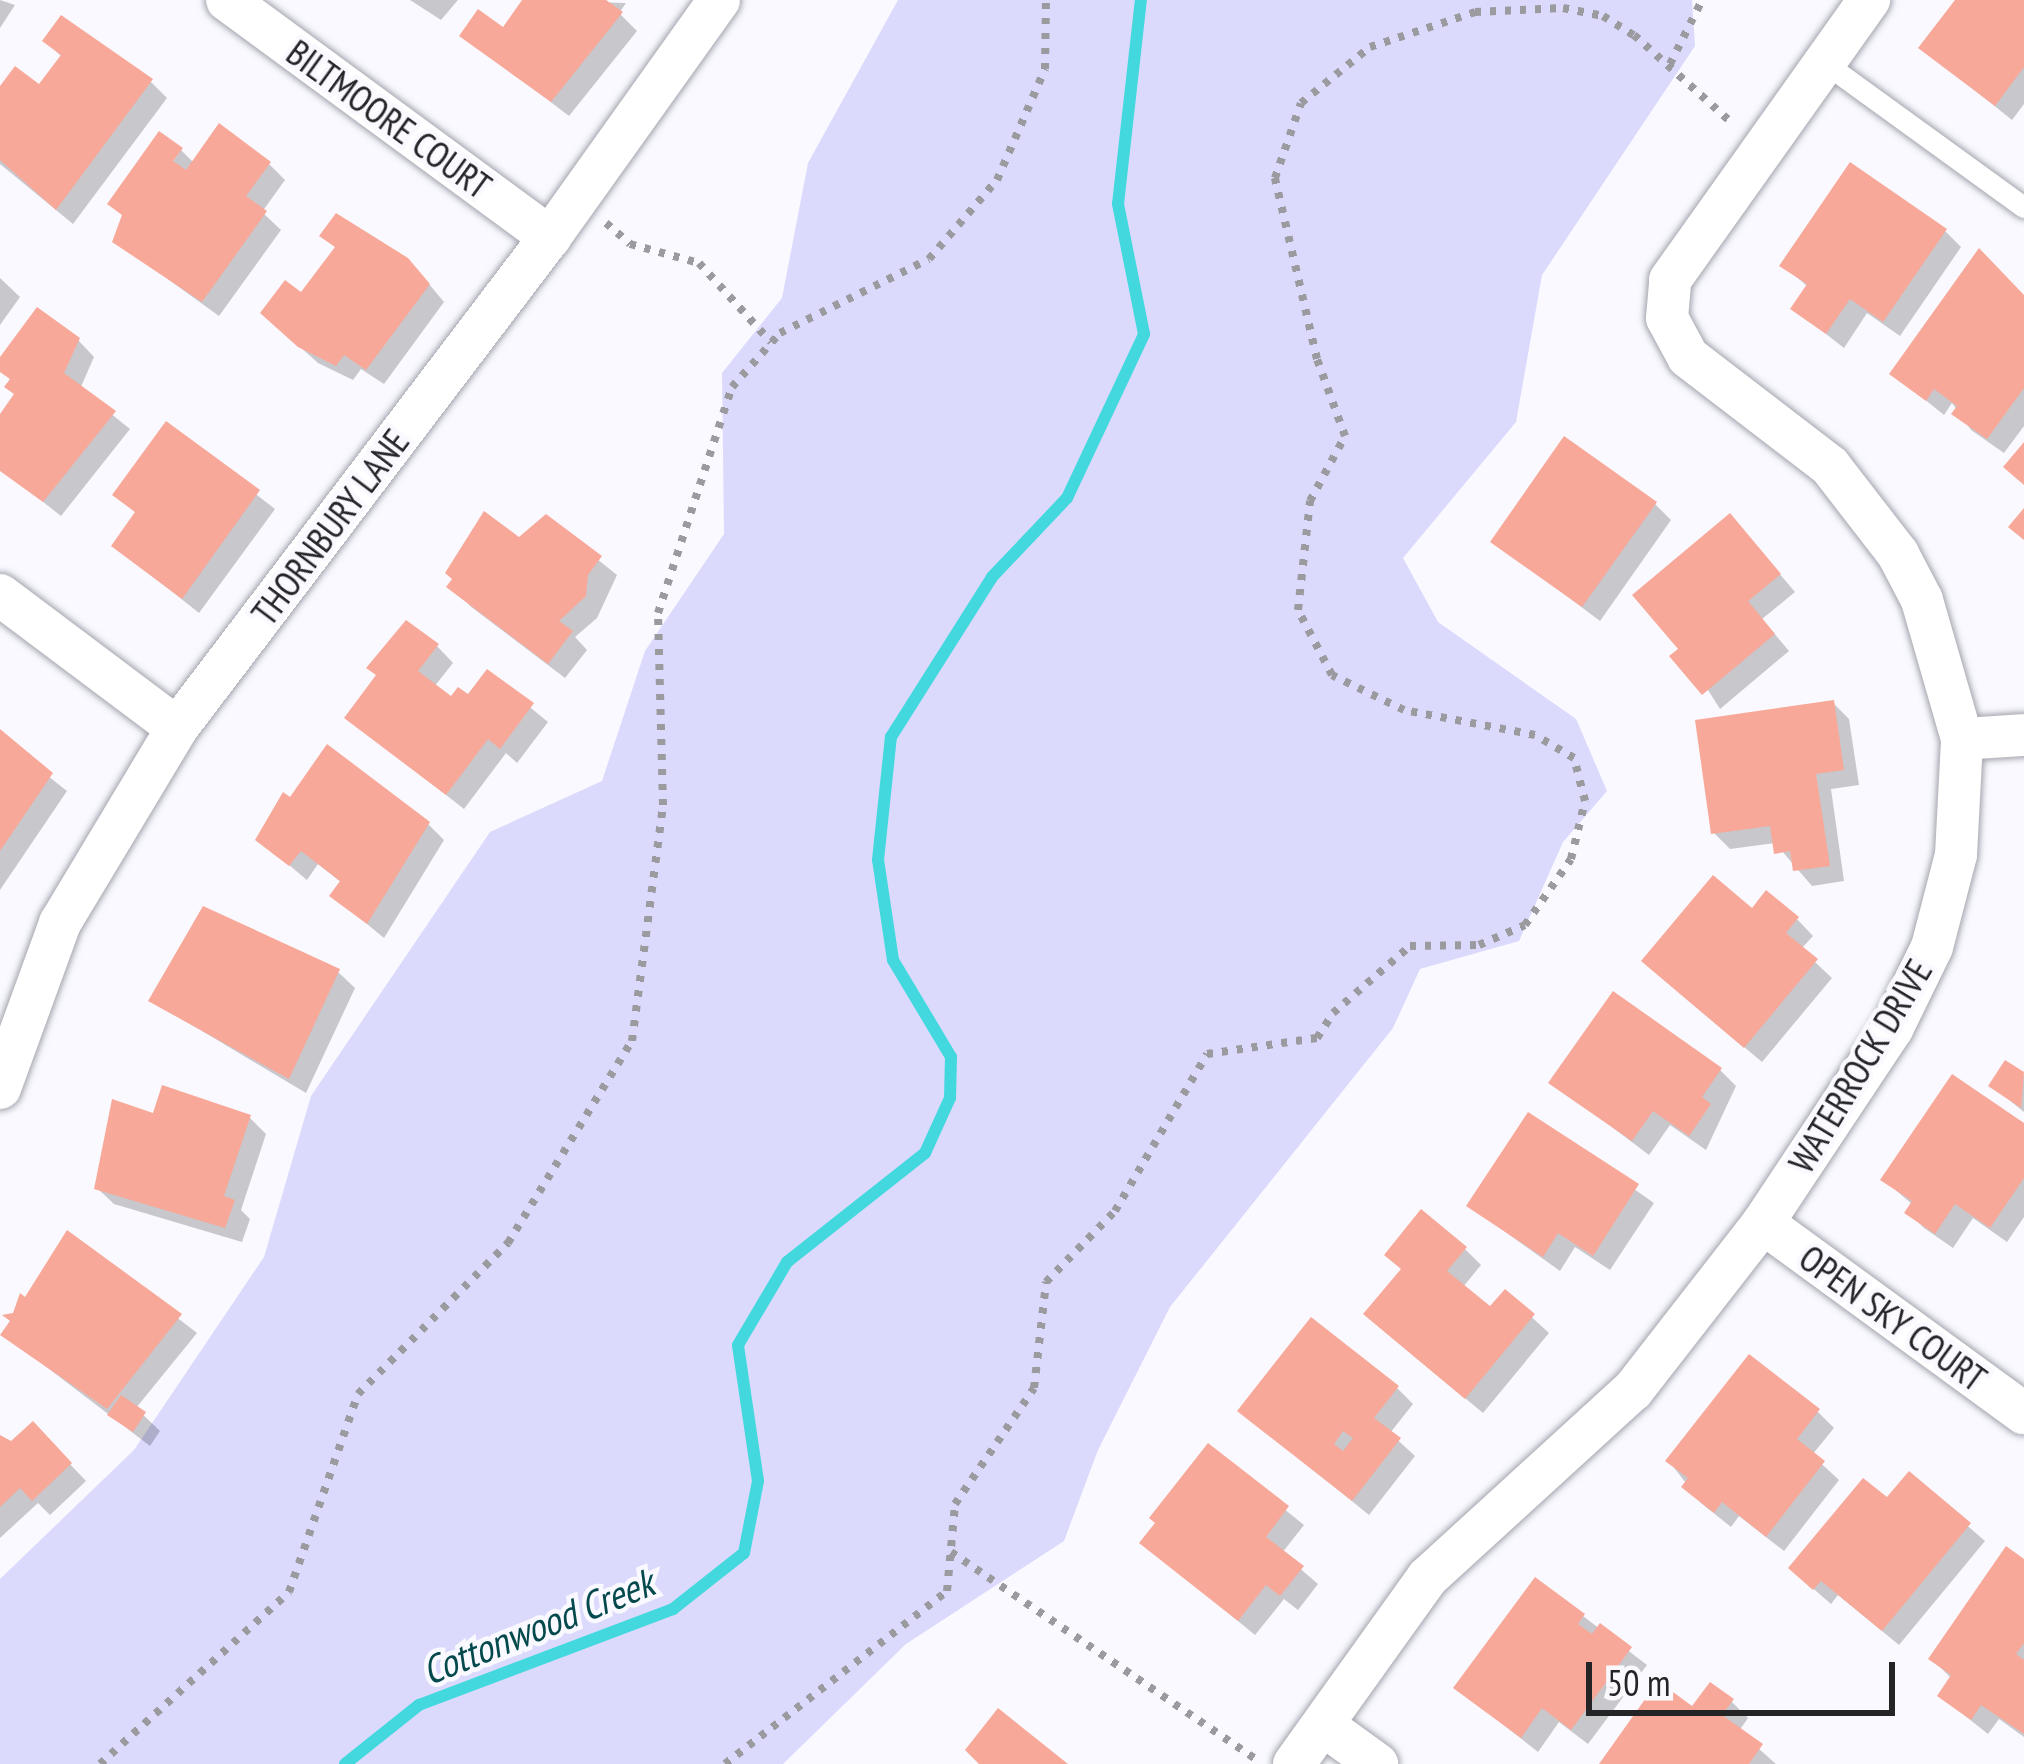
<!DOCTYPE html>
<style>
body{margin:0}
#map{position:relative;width:2024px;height:1764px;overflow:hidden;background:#f9f9ff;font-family:"PT Sans Narrow",sans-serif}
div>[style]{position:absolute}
.green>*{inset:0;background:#dbdafd}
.shadow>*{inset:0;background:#0003}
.stream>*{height:12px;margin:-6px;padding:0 6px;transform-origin:6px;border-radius:6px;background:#42d8de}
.building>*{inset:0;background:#f8a898}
.path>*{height:8px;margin-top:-4px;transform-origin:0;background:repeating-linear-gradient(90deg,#9a9a9f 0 6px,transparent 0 15px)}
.roads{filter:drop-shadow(0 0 3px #a5a5af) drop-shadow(0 0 3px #a5a5af)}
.service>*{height:21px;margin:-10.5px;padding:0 10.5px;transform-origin:10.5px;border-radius:10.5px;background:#fff}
.minor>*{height:42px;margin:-21px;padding:0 21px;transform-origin:21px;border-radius:21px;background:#fff}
span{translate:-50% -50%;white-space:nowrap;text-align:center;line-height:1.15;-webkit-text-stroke:9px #f9f9ff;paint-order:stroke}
.street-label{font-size:36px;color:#242427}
.water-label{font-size:39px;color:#04494b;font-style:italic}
.scale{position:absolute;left:1586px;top:1662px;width:309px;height:54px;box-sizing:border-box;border:6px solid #242427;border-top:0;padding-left:15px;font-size:36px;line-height:42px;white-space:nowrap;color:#242427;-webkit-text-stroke:9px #f9f9ff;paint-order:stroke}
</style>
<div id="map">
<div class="green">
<div style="clip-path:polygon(898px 0,1692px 0,1695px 46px,1542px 275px,1516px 422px,1403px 558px,1438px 622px,1576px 719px,1607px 791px,1563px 842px,1519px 941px,1420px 969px,1393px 1028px,1170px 1307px,1098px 1450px,1064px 1541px,906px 1644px,783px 1764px,0 1764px,0 1579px,134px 1450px,264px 1257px,311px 1096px,490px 832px,602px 781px,645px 651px,724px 534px,722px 373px,782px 298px,808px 163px)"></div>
</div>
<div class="shadow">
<div style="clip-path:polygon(0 0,15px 5px,0 28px)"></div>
<div style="clip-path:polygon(410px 0,458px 0,441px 20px)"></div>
<div style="clip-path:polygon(523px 0,626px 3px,619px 13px,637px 31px,569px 116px,463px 35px,504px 31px)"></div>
<div style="clip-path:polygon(1959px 0,2024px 0,2024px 104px,2012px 120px,1922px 48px)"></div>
<div style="clip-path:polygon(45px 41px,151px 82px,167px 98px,73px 224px,0 164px,0 91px,39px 88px,62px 57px)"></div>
<div style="clip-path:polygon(181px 150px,194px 163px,269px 164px,285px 180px,262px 212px,281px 230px,219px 316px,115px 241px)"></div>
<div style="clip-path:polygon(1945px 231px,1961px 247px,1900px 336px,1867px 313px,1844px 348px,1794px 309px,1808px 287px,1783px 265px)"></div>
<div style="clip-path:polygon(323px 235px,424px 278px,444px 302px,384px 384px,361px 369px,353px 380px,318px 363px,280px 329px,337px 249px)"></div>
<div style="clip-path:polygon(1980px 252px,2024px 298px,2024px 426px,2004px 453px,1971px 430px,1952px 403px,1944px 415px,1893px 374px)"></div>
<div style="clip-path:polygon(0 278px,20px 297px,0 325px)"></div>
<div style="clip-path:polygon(78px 340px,94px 357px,80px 389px,130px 429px,61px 516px,0 468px,0 419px,18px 394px,0 362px)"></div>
<div style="clip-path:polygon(167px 425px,275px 509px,199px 613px,115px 546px,137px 514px,116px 495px)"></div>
<div style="clip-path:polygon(1655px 504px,1671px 520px,1600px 621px,1494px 541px)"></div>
<div style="clip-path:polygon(546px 518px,617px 575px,597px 618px,575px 637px,587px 650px,565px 678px,470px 606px,449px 574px,519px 541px)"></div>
<div style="clip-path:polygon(1746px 534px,1795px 592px,1762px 619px,1789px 651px,1720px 709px,1682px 649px)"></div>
<div style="clip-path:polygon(437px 646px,453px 663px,434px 687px,452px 700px,469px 699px,488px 673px,548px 722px,517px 763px,506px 753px,464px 809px,348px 718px,379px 676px)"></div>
<div style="clip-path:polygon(1833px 703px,1849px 719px,1859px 785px,1831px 789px,1844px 881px,1812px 886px,1775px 843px,1730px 849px,1714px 833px)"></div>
<div style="clip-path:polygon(0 738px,67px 791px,0 890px)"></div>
<div style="clip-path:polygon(428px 824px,444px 840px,384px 938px,333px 896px,342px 883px,318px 864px,307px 880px,259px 840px)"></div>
<div style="clip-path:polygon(1752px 912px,1797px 919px,1813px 936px,1801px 949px,1832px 978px,1762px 1062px,1661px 977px)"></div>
<div style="clip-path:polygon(338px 972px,355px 988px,306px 1093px,152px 1001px)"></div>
<div style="clip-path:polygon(2006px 1064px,2024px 1076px,2024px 1112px,1992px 1086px)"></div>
<div style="clip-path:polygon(1720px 1070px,1736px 1086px,1706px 1150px,1670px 1125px,1649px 1155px,1552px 1082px)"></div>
<div style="clip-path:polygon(1529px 1116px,1654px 1203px,1610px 1270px,1575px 1247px,1560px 1271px,1469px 1206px)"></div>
<div style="clip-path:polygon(155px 1117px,250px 1118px,266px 1134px,241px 1210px,250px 1219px,242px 1242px,114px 1204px,97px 1188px)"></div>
<div style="clip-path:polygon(2024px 1127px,2024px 1217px,2007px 1242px,1973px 1218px,1953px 1248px,1924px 1228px,1908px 1212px,1913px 1205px,1884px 1180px)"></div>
<div style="clip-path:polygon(68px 1234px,197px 1333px,136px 1408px,160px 1431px,150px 1446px,2px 1333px)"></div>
<div style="clip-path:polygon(1465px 1249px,1481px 1265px,1463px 1287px,1491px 1310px,1505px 1293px,1549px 1333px,1483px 1413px,1383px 1330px)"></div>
<div style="clip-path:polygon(1397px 1388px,1413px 1404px,1390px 1433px,1415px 1456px,1369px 1515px,1241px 1411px)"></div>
<div style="clip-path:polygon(1818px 1412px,1834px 1428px,1812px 1455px,1839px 1480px,1784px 1551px,1739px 1516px,1731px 1527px,1701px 1503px,1669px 1461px)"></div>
<div style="clip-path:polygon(33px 1425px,86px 1481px,50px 1515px,38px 1503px,0 1538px,0 1440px,12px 1444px)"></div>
<div style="clip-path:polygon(1208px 1447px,1304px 1525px,1282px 1553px,1318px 1584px,1298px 1610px,1284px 1599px,1255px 1635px,1143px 1543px)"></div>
<div style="clip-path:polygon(1909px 1475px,1985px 1541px,1899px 1645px,1838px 1595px,1831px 1604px,1808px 1584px)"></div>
<div style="clip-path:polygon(2024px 1563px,2024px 1737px,1999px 1719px,1988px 1734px,1940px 1696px,1952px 1679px,1932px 1659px)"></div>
<div style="clip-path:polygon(1583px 1616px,1647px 1665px,1588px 1744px,1559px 1722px,1538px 1752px,1457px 1688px)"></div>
<div style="clip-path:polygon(1732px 1702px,1748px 1718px,1739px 1731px,1776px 1764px,1603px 1764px,1693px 1710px)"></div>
</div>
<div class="stream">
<div style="left:345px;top:1764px;width:95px;rotate:-38.6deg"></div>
<div style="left:419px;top:1705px;width:272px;rotate:-20.7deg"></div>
<div style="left:673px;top:1609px;width:90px;rotate:-38.3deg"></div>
<div style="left:744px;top:1553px;width:73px;rotate:-79deg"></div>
<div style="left:758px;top:1481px;width:137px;rotate:-98.4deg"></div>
<div style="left:738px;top:1345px;width:96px;rotate:-59.4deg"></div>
<div style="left:787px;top:1262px;width:176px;rotate:-38.3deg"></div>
<div style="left:925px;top:1153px;width:60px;rotate:-65.6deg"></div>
<div style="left:950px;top:1098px;width:41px;rotate:-88.6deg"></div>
<div style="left:951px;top:1057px;width:113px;rotate:-120.9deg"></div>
<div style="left:893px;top:960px;width:101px;rotate:-98.5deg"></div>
<div style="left:878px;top:860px;width:124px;rotate:-84deg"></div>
<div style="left:891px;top:737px;width:189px;rotate:-57.7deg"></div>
<div style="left:992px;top:577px;width:109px;rotate:-46.5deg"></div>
<div style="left:1067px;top:498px;width:181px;rotate:-64.8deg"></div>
<div style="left:1144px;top:334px;width:133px;rotate:-101.3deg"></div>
<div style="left:1118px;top:204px;width:205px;rotate:-83.6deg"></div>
</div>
<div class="building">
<div style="clip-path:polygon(522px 0,606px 0,623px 12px,551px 102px,459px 36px,478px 9px,503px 27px)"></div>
<div style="clip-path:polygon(1955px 0,2024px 0,2024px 67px,1995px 106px,1918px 48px)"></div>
<div style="clip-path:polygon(61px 15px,153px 79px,56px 210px,0 160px,0 86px,15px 66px,39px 84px,61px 55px,42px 41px)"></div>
<div style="clip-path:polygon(219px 123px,271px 162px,246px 196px,267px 211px,202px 302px,112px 242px,122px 215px,107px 204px,159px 131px,183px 148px,173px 161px,186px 170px)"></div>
<div style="clip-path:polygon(1850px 162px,1947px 229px,1883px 322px,1850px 299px,1826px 334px,1790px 309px,1807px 284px,1779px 266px)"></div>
<div style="clip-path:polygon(336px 213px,408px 258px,430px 284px,366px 370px,344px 355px,336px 366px,298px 347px,260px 313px,285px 280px,301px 292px,335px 247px,319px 236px)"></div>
<div style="clip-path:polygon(1979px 248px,2024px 295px,2024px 388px,1987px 439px,1951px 414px,1957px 406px,1934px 389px,1926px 401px,1889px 374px)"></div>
<div style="clip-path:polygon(37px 307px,80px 338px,64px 373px,116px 411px,43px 502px,0 471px,0 414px,14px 394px,4px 387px,10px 379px,0 372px,0 357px)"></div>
<div style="clip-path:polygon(166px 421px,260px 490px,182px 599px,111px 546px,135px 512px,112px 495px)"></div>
<div style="clip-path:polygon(1564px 436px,1657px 502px,1582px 607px,1490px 542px)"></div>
<div style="clip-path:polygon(2024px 442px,2024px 485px,2003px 467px)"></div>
<div style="clip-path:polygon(2024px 508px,2024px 540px,2008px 527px)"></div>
<div style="clip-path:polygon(484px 511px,519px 537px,546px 514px,602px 556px,588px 575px,586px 596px,559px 621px,573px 631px,548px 664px,446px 587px,452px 579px,445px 573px)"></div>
<div style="clip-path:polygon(1730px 513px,1781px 574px,1748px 601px,1775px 634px,1702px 695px,1669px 656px,1678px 649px,1632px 595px)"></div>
<div style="clip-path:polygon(406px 620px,439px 644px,418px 671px,451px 696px,458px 687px,468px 694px,487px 669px,534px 703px,500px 749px,488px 739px,446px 795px,344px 718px,376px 675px,366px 668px)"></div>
<div style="clip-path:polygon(1834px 700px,1844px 770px,1816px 774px,1830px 866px,1793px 871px,1790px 851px,1774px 854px,1770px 826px,1711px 834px,1695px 720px)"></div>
<div style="clip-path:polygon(0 729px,53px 773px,0 851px)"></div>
<div style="clip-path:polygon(327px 744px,430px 822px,367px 924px,329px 896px,340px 881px,301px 851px,289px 866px,255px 840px,283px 792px,290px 797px)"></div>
<div style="clip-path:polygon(1713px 875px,1752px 908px,1766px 890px,1799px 917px,1786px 933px,1818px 959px,1744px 1048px,1641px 961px)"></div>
<div style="clip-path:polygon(203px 906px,340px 969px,289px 1079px,148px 1001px)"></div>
<div style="clip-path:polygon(1613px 991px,1722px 1068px,1702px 1097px,1711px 1104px,1689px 1136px,1653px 1111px,1632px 1141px,1548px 1083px)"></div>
<div style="clip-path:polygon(2005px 1060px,2024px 1072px,2021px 1108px,1988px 1086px)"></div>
<div style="clip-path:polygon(1952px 1074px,2024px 1123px,2024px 1178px,1990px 1228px,1955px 1204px,1935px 1234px,1904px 1213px,1912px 1201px,1880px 1180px)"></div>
<div style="clip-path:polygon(162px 1085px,251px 1115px,224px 1196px,235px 1200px,225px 1228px,94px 1189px,112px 1099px,153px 1113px)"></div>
<div style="clip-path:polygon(1528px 1112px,1639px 1184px,1593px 1256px,1558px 1233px,1543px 1257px,1466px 1206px)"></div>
<div style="clip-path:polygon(1421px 1209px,1467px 1247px,1447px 1271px,1490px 1306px,1505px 1289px,1535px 1314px,1465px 1399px,1363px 1314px,1401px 1269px,1384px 1255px)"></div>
<div style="clip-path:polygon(67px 1230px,182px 1314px,107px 1409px,0 1335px,10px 1321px,2px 1315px,13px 1313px,20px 1293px,25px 1297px)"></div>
<div style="clip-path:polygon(evenodd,1311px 1317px,1399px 1386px,1374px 1418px,1401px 1438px,1352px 1501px,1237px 1411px,1311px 1317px,1343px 1431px,1353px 1438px,1343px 1451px,1334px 1444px,1343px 1431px)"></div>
<div style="clip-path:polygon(1749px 1354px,1820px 1409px,1797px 1439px,1825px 1461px,1766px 1537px,1722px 1502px,1714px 1513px,1681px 1487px,1688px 1478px,1665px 1461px)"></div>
<div style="clip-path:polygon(121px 1395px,146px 1412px,133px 1432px,107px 1415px)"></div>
<div style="clip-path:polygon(33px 1421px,72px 1463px,32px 1501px,20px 1488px,0 1507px,0 1435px,11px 1441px)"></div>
<div style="clip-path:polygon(1208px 1443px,1289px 1506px,1266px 1537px,1304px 1566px,1280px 1596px,1266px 1585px,1238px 1621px,1139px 1543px,1155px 1523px,1149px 1518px)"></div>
<div style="clip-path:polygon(1909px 1471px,1971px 1523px,1882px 1631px,1821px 1581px,1813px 1590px,1788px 1568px,1863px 1478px,1887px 1497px)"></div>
<div style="clip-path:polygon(2006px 1546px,2024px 1559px,2024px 1643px,2016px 1654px,2024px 1660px,2024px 1734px,1981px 1705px,1971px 1720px,1937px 1696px,1951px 1675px,1928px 1659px)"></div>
<div style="clip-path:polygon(1535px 1577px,1585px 1614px,1578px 1624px,1592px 1634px,1600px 1623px,1632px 1647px,1571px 1730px,1542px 1708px,1521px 1738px,1453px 1688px)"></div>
<div style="clip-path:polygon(1658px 1681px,1692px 1706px,1710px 1682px,1734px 1699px,1722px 1715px,1763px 1744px,1749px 1764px,1599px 1764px)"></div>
<div style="clip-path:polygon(998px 1708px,1068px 1764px,979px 1764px,965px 1750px)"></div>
</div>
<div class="path">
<div style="left:1670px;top:64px;width:72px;rotate:-63.4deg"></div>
<div style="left:606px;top:223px;width:32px;rotate:41deg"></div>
<div style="left:630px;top:244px;width:72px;rotate:15.4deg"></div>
<div style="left:699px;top:263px;width:107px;rotate:47.7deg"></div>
<div style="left:951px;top:1552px;width:370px;rotate:34.2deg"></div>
<div style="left:100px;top:1764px;width:256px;rotate:-42.3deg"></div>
<div style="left:289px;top:1592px;width:210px;rotate:-70.8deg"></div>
<div style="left:358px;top:1394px;width:213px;rotate:-45.2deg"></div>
<div style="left:508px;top:1243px;width:237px;rotate:-58.5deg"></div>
<div style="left:632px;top:1041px;width:238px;rotate:-82.5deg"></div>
<div style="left:663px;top:805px;width:192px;rotate:-91.5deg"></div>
<div style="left:658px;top:613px;width:238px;rotate:-71.9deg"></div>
<div style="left:732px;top:387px;width:72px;rotate:-48.4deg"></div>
<div style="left:780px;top:333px;width:166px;rotate:-26.4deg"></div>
<div style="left:929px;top:259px;width:104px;rotate:-49.3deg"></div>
<div style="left:997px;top:180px;width:121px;rotate:-66.6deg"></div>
<div style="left:1045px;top:69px;width:69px;rotate:-89.2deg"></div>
<div style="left:725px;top:1764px;width:281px;rotate:-37.9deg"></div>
<div style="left:947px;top:1591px;width:87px;rotate:-84.7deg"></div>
<div style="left:955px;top:1504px;width:140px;rotate:-55.7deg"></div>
<div style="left:1034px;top:1388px;width:107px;rotate:-83.5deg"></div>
<div style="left:1046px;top:1282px;width:99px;rotate:-45.8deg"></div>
<div style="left:1115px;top:1211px;width:182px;rotate:-59.6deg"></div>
<div style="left:1207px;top:1054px;width:111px;rotate:-8.3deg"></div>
<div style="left:1317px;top:1038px;width:30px;rotate:-57deg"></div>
<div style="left:1333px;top:1013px;width:102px;rotate:-41deg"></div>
<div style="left:1410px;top:946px;width:69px;rotate:-0.8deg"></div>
<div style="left:1479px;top:945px;width:50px;rotate:-23.5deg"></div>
<div style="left:1525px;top:925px;width:80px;rotate:-55.1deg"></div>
<div style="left:1571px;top:859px;width:60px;rotate:-76.4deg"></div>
<div style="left:1585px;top:801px;width:44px;rotate:-104.3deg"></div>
<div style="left:1574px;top:758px;width:45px;rotate:-149.5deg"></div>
<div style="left:1535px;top:735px;width:133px;rotate:-169.2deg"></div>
<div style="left:1404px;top:710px;width:80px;rotate:-154.1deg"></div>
<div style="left:1332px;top:675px;width:73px;rotate:-117.6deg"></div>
<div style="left:1298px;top:610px;width:110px;rotate:-83.7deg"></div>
<div style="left:1310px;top:501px;width:74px;rotate:-61.7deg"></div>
<div style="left:1345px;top:436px;width:82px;rotate:-110deg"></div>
<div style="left:1317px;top:359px;width:186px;rotate:-103.1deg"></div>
<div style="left:1275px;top:178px;width:79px;rotate:-70.9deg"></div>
<div style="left:1301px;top:103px;width:89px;rotate:-39.1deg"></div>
<div style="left:1370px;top:47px;width:111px;rotate:-18.4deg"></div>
<div style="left:1475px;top:12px;width:88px;rotate:-2.6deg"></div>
<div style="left:1563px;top:8px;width:41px;rotate:11.3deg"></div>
<div style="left:1603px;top:16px;width:36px;rotate:32deg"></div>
<div style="left:1634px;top:35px;width:132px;rotate:41.9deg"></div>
</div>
<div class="roads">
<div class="service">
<div style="left:1822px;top:61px;width:249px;rotate:35.9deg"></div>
</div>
<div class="minor">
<div style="left:227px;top:0;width:401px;rotate:36.3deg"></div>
<div style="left:0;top:595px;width:221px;rotate:36.9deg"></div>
<div style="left:1962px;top:739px;width:62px;rotate:-3.7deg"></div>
<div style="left:0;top:1088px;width:176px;rotate:-70deg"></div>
<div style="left:60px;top:923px;width:227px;rotate:-59deg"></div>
<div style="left:177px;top:728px;width:617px;rotate:-52.78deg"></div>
<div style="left:550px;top:237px;width:291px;rotate:-54.5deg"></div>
<div style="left:1763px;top:1223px;width:323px;rotate:36.1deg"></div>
<div style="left:1323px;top:1725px;width:67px;rotate:35.8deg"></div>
<div style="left:1294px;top:1764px;width:230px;rotate:-54.4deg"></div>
<div style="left:1428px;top:1577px;width:277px;rotate:-42.4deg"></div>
<div style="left:1633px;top:1390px;width:212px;rotate:-52.1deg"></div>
<div style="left:1763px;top:1223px;width:233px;rotate:-56.4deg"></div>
<div style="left:1892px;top:1029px;width:91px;rotate:-64deg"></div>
<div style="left:1932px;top:947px;width:95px;rotate:-75.4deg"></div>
<div style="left:1956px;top:855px;width:116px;rotate:-87deg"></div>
<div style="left:1962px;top:739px;width:145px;rotate:-106.1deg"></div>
<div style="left:1922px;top:600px;width:52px;rotate:-117.6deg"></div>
<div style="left:1898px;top:554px;width:111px;rotate:-127.7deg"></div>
<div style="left:1830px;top:466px;width:179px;rotate:-142.5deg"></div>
<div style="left:1688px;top:357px;width:44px;rotate:-118.3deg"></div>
<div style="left:1667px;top:318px;width:38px;rotate:-85deg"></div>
<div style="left:1670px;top:280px;width:344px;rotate:-54.6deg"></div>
</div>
</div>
<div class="street-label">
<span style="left:389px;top:119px;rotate:36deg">BILTMOORE COURT</span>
<span style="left:330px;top:527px;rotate:-53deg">THORNBURY LANE</span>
<span style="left:1860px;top:1066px;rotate:-59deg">WATERROCK DRIVE</span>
<span style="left:1893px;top:1318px;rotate:36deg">OPEN SKY COURT</span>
</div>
<div class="water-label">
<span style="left:538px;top:1627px;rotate:-22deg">Cottonwood Creek</span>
</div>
<div class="scale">50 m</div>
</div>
